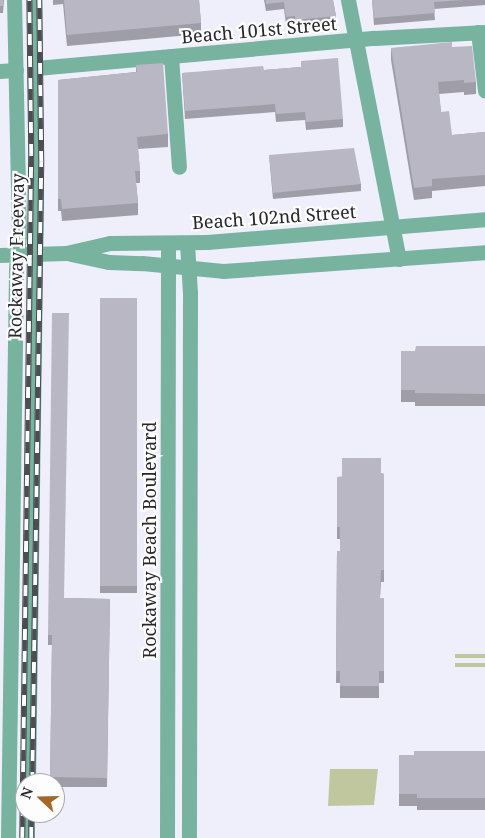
<!DOCTYPE html>
<style>
body{margin:0}
#map{position:relative;width:485px;height:838px;overflow:hidden;background:#eeeffb;font-family:"Noto Serif",serif}
div>[style]{position:absolute}
.green>*{inset:0;background:#c0c79e}
.minor>*{height:15px;margin:-7.5px;padding:0 7.5px;transform-origin:7.5px;border-radius:7.5px;background:#77b39f}
.rail>*{height:5.5px;margin-top:-2.75px;transform-origin:0;background:repeating-linear-gradient(90deg,#fdfdfd 0 11px,#4c4d53 0 22px);box-sizing:border-box;border-block:1px solid #4c4d53}
.wall>*{inset:0;background:#9e9da8}
.building>*{inset:0;background:#b8b7c3}
span{translate:-50% -50%;white-space:nowrap;text-align:center;line-height:1.15;-webkit-text-stroke:4.5px #fdfdfd;paint-order:stroke}
.street-label{font-size:18px;color:#27272c}
.north{position:absolute;left:15px;top:773px;width:50px;height:50px;box-sizing:border-box;background:#fdfdfd;border:1px solid #a7a7a9;border-radius:50%;rotate:291deg;font-size:14px;font-weight:700;line-height:20px;text-align:center;color:#27272c}
.north::after{content:'';display:block;margin:auto;width:18px;height:22px;background:#a4682b;clip-path:polygon(50% 0,100% 100%,50% 72%,0 100%)}
</style>
<div id="map">
<div class="green">
<div style="clip-path:polygon(455px 654px,485px 654px,485px 658px,455px 658px)"></div>
<div style="clip-path:polygon(455px 663px,485px 663px,485px 667px,455px 667px)"></div>
<div style="clip-path:polygon(330px 769px,378px 769px,374px 805px,328px 806px)"></div>
</div>
<div class="minor">
<div style="left:348px;top:0;width:264px;rotate:78.9deg"></div>
<div style="left:478px;top:32px;width:59px;rotate:83.2deg"></div>
<div style="left:171px;top:56px;width:111px;rotate:85.9deg"></div>
<div style="left:36px;top:68px;width:340px;rotate:-5.1deg"></div>
<div style="left:375px;top:38px;width:110px;rotate:-3.1deg"></div>
<div style="left:0;top:71px;width:16px;rotate:-4deg"></div>
<div style="left:187px;top:243px;width:50px;rotate:86.6deg"></div>
<div style="left:190px;top:293px;width:545px;rotate:90.11deg"></div>
<div style="left:71px;top:254px;width:39px;rotate:12deg"></div>
<div style="left:109px;top:262px;width:33px;rotate:2deg"></div>
<div style="left:142px;top:263px;width:81px;rotate:5.6deg"></div>
<div style="left:223px;top:271px;width:263px;rotate:-4.1deg"></div>
<div style="left:0;top:255px;width:66px;rotate:-1.7deg"></div>
<div style="left:66px;top:253px;width:45px;rotate:-12.8deg"></div>
<div style="left:110px;top:243px;width:97px;rotate:-0.6deg"></div>
<div style="left:207px;top:242px;width:279px;rotate:-4.7deg"></div>
<div style="left:28px;top:783px;width:591px;rotate:-89.22deg"></div>
<div style="left:36px;top:192px;width:192px;rotate:-90.6deg"></div>
<div style="left:8px;top:838px;width:569px;rotate:-89.19deg"></div>
<div style="left:16px;top:269px;width:33px;rotate:-85deg"></div>
<div style="left:19px;top:236px;width:236px;rotate:-91.2deg"></div>
<div style="left:27px;top:838px;width:25px;rotate:-90deg"></div>
<div style="left:167px;top:838px;width:595px;rotate:-89.9deg"></div>
</div>
<div class="rail">
<div style="left:32px;top:783px;width:621px;rotate:-89.17deg"></div>
<div style="left:41px;top:162px;width:162px;rotate:-90.7deg"></div>
<div style="left:22px;top:838px;width:683px;rotate:-89.25deg"></div>
<div style="left:31px;top:155px;width:155px;rotate:-90.7deg"></div>
<div style="left:31px;top:838px;width:25px;rotate:-90deg"></div>
</div>
<div class="wall">
<div style="clip-path:polygon(0 0,4px 0,3px 13px,0 13px)"></div>
<div style="clip-path:polygon(53px 0,199px 0,201px 23px,201px 34px,67px 46px,63px 4px,53px 5px)"></div>
<div style="clip-path:polygon(264px 0,333px 0,336px 16px,336px 23px,295px 27px,295px 24px,286px 24px,284px 9px,266px 11px)"></div>
<div style="clip-path:polygon(372px 0,485px 0,485px 5px,434px 9px,435px 20px,374px 25px)"></div>
<div style="clip-path:polygon(452px 47px,476px 82px,476px 94px,464px 95px,464px 92px,439px 94px,441px 112px,452px 135px,485px 132px,485px 186px,432px 191px,432px 198px,414px 200px,391px 60px,391px 48px)"></div>
<div style="clip-path:polygon(301px 61px,343px 119px,343px 127px,306px 130px,305px 120px,276px 122px,275px 112px,185px 119px,182px 73px,264px 70px,301px 67px)"></div>
<div style="clip-path:polygon(136px 65px,168px 134px,168px 147px,138px 149px,140px 171px,140px 183px,136px 183px,138px 203px,138px 215px,62px 221px,61px 211px,58px 211px,58px 80px,136px 72px)"></div>
<div style="clip-path:polygon(269px 155px,361px 184px,361px 191px,273px 199px)"></div>
<div style="clip-path:polygon(100px 298px,137px 298px,137px 593px,100px 593px)"></div>
<div style="clip-path:polygon(485px 346px,485px 406px,415px 406px,415px 402px,401px 402px,401px 351px,415px 351px)"></div>
<div style="clip-path:polygon(381px 473px,384px 474px,384px 582px,381px 582px,380px 598px,384px 598px,384px 683px,379px 683px,379px 698px,340px 698px,340px 683px,336px 683px,337px 551px,340px 551px,340px 539px,337px 539px,337px 477px)"></div>
<div style="clip-path:polygon(64px 598px,110px 599px,107px 787px,55px 787px,55px 783px,50px 783px,52px 645px,48px 645px,48px 635px)"></div>
<div style="clip-path:polygon(485px 751px,485px 810px,417px 810px,417px 806px,399px 806px,399px 755px,414px 755px)"></div>
</div>
<div class="building">
<div style="clip-path:polygon(0 0,3px 0,3px 6px,0 6px)"></div>
<div style="clip-path:polygon(64px 0,199px 0,201px 23px,67px 35px)"></div>
<div style="clip-path:polygon(266px 0,333px 0,336px 16px,295px 20px,295px 16px,286px 17px,284px 2px,266px 4px)"></div>
<div style="clip-path:polygon(372px 0,464px 0,434px 2px,435px 13px,374px 18px)"></div>
<div style="clip-path:polygon(452px 42px,452px 47px,472px 46px,476px 82px,464px 83px,464px 80px,438px 82px,441px 112px,449px 111px,452px 135px,485px 132px,485px 175px,432px 179px,432px 186px,414px 188px,391px 48px)"></div>
<div style="clip-path:polygon(338px 58px,343px 119px,306px 122px,305px 112px,276px 114px,275px 104px,185px 111px,182px 73px,263px 66px,264px 70px,301px 67px,301px 61px)"></div>
<div style="clip-path:polygon(163px 63px,168px 134px,137px 137px,140px 171px,135px 171px,138px 203px,62px 209px,61px 199px,58px 199px,58px 80px,137px 72px,136px 65px)"></div>
<div style="clip-path:polygon(354px 148px,361px 184px,273px 193px,269px 155px)"></div>
<div style="clip-path:polygon(100px 298px,137px 298px,137px 586px,100px 586px)"></div>
<div style="clip-path:polygon(52px 313px,69px 313px,64px 598px,110px 599px,107px 778px,50px 777px,52px 635px,48px 635px)"></div>
<div style="clip-path:polygon(416px 346px,485px 346px,485px 394px,415px 393px,415px 390px,401px 390px,401px 351px,415px 351px)"></div>
<div style="clip-path:polygon(342px 458px,381px 458px,381px 473px,384px 474px,384px 570px,381px 570px,380px 598px,384px 598px,384px 671px,379px 671px,379px 686px,340px 686px,340px 671px,336px 671px,337px 551px,340px 551px,340px 527px,337px 527px,337px 477px,342px 477px)"></div>
<div style="clip-path:polygon(414px 751px,485px 751px,485px 798px,417px 798px,417px 794px,399px 794px,399px 755px,414px 755px)"></div>
</div>
<div class="street-label">
<span style="left:259px;top:30px;rotate:-5deg">Beach 101st Street</span>
<span style="left:274px;top:217px;rotate:-4deg">Beach 102nd Street</span>
<span style="left:16px;top:256px;rotate:-89deg">Rockaway Freeway</span>
<span style="left:149px;top:540px;rotate:-90deg">Rockaway Beach Boulevard</span>
</div>
<div class="north">N</div>
</div>
